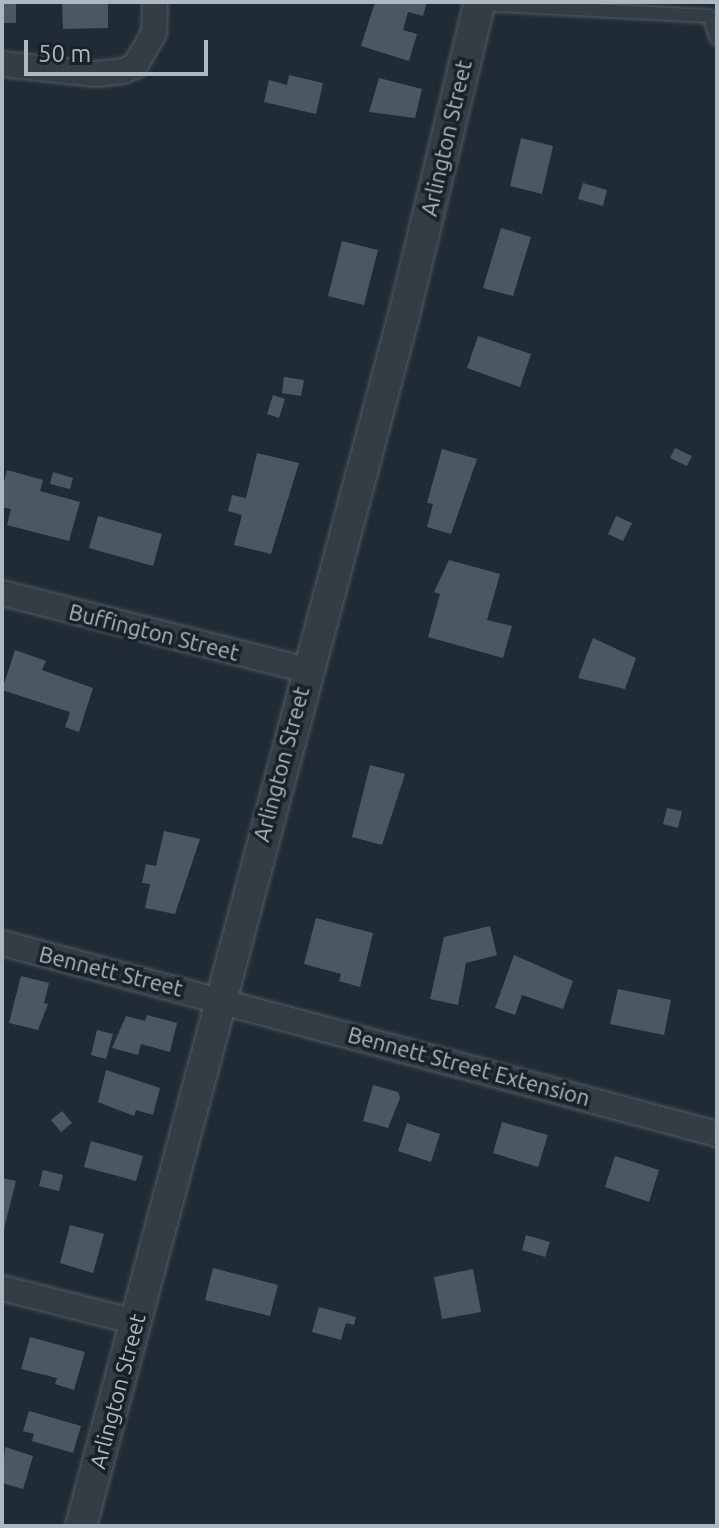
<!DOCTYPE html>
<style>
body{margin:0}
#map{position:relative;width:719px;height:1528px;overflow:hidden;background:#212b33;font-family:Ubuntu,sans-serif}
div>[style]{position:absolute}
.building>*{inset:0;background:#4c5861}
.roads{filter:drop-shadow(0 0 2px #525a62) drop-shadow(0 0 2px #525a62)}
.service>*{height:12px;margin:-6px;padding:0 6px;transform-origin:6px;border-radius:6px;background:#343d44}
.minor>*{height:24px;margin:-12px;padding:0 12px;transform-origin:12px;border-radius:12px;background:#343d44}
.tertiary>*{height:30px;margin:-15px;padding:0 15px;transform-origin:15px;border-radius:15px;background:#343d44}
span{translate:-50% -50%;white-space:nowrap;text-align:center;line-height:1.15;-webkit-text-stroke:7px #1a2128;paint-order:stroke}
.street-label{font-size:22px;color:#aeb8c1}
.frame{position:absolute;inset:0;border:4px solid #aeb8c1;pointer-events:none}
.scale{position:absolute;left:24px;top:40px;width:184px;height:36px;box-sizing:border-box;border:4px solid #aeb8c1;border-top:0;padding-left:10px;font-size:24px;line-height:28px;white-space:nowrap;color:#aeb8c1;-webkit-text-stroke:6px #1a2128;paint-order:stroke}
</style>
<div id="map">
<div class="building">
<div style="clip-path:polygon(2px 2px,16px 2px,16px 23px,2px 23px)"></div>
<div style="clip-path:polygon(62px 2px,108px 2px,108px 28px,63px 29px)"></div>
<div style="clip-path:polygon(375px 2px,427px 2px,423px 16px,408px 12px,403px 30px,417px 34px,409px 61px,361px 46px)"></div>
<div style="clip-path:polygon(289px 75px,323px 83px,316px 114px,264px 102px,269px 80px,287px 85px)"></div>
<div style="clip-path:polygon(379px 78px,422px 89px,415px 118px,369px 112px)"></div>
<div style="clip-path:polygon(521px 138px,553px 146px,542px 194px,510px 186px)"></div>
<div style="clip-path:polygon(583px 183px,607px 190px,603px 206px,578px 199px)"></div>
<div style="clip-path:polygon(501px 228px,531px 237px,513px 296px,483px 288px)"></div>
<div style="clip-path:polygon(342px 241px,378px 250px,364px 305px,328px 296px)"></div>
<div style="clip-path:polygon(478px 336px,531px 354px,520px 387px,467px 368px)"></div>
<div style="clip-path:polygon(284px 377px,304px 380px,301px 396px,282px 393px)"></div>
<div style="clip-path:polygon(273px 395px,285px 399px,279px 418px,267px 414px)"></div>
<div style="clip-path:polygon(675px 448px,692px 456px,687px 466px,670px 458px)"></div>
<div style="clip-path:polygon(442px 449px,477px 459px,451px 534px,427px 527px,433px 504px,427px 503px)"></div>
<div style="clip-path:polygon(257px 453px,299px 463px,271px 554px,234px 545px,242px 515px,228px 511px,232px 495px,246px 498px)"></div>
<div style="clip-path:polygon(7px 470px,43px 480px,40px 491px,80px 502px,69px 541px,7px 525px,11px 509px,2px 507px,2px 489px)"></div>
<div style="clip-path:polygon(53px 472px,73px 478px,70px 489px,50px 484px)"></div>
<div style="clip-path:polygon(98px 516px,162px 534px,153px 566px,89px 548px)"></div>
<div style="clip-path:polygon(616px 516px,632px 523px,623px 541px,608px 534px)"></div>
<div style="clip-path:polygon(449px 560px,500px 574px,487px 620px,512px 626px,503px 658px,428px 637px,440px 594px,434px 592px)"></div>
<div style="clip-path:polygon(593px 638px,636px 658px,625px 689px,578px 678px)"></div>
<div style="clip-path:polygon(15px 650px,46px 661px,42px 670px,93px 688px,79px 732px,65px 727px,70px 712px,2px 690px)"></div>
<div style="clip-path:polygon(370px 765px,405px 774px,382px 845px,352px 837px)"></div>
<div style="clip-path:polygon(667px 808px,682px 811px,678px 828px,663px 824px)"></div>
<div style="clip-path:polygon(164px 831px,200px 839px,175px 914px,145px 908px,150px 884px,142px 883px,146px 864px,156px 866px)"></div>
<div style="clip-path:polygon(316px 918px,373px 933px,360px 987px,339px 981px,341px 974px,304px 964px)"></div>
<div style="clip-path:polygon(490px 926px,497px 955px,466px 963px,458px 1005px,430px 999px,444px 937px)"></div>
<div style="clip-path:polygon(514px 955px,573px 981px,563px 1009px,522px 995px,515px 1015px,495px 1008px)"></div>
<div style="clip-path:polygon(21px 976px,49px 983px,44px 1003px,48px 1004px,38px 1030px,9px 1023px)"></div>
<div style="clip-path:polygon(618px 989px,671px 1000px,664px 1035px,610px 1024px)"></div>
<div style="clip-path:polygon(147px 1015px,177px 1023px,170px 1052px,141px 1044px,138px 1055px,112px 1048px,126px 1016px,145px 1021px)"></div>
<div style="clip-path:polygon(97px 1030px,113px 1034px,106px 1059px,91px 1055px)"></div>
<div style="clip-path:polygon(106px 1070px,160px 1088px,153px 1115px,136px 1110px,134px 1116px,98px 1102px)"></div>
<div style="clip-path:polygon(373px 1085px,398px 1092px,400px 1098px,388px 1128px,363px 1121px)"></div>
<div style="clip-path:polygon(62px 1111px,72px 1123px,61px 1132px,51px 1120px)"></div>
<div style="clip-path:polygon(502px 1122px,548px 1135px,538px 1167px,493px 1153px)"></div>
<div style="clip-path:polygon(407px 1123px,440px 1134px,431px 1162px,398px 1151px)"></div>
<div style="clip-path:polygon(91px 1141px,143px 1156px,136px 1181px,84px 1167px)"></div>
<div style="clip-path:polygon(615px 1156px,659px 1170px,649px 1202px,605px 1187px)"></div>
<div style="clip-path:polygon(43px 1170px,63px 1175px,59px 1191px,39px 1186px)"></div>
<div style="clip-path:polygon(2px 1178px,16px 1181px,3px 1233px,2px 1233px)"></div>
<div style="clip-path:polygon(70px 1225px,104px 1234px,93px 1273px,60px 1263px)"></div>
<div style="clip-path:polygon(526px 1235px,550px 1242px,545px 1257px,522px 1250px)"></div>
<div style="clip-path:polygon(213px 1268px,278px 1285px,270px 1316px,205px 1300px)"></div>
<div style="clip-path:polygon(473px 1269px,481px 1312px,442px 1319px,434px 1277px)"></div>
<div style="clip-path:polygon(319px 1307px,356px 1317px,354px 1325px,346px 1323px,341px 1340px,312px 1332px)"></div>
<div style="clip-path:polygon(30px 1337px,85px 1352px,74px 1390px,55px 1384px,57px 1378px,21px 1369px)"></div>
<div style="clip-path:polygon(29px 1411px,81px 1426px,73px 1453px,32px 1441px,34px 1434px,23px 1431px)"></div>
<div style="clip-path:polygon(5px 1447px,33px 1456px,23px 1489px,2px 1483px)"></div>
</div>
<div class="roads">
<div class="service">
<div style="left:479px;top:4px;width:230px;rotate:3deg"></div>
<div style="left:709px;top:16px;width:24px;rotate:71deg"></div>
</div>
<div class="minor">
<div style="left:2px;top:64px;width:95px;rotate:6.1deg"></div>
<div style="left:96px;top:74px;width:27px;rotate:-6deg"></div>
<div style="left:123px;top:71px;width:13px;rotate:-23deg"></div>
<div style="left:135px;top:66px;width:38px;rotate:-60deg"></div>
<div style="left:154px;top:33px;width:31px;rotate:-88deg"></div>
<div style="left:2px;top:593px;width:314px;rotate:14.2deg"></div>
<div style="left:2px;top:943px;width:740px;rotate:14.96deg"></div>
<div style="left:2px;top:1288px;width:138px;rotate:14.2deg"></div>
</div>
<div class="tertiary">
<div style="left:81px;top:1526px;width:1253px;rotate:-75.07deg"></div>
<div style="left:404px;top:315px;width:322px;rotate:-76.4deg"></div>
</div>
</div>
<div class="street-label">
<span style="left:446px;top:138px;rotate:-77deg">Arlington Street</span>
<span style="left:154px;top:632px;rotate:14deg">Buffington Street</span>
<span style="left:281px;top:764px;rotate:-75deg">Arlington Street</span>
<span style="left:111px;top:971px;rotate:14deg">Bennett Street</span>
<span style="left:469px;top:1066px;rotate:15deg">Bennett Street Extension</span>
<span style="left:117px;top:1391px;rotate:-75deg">Arlington Street</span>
</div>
<div class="frame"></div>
<div class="scale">50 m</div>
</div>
